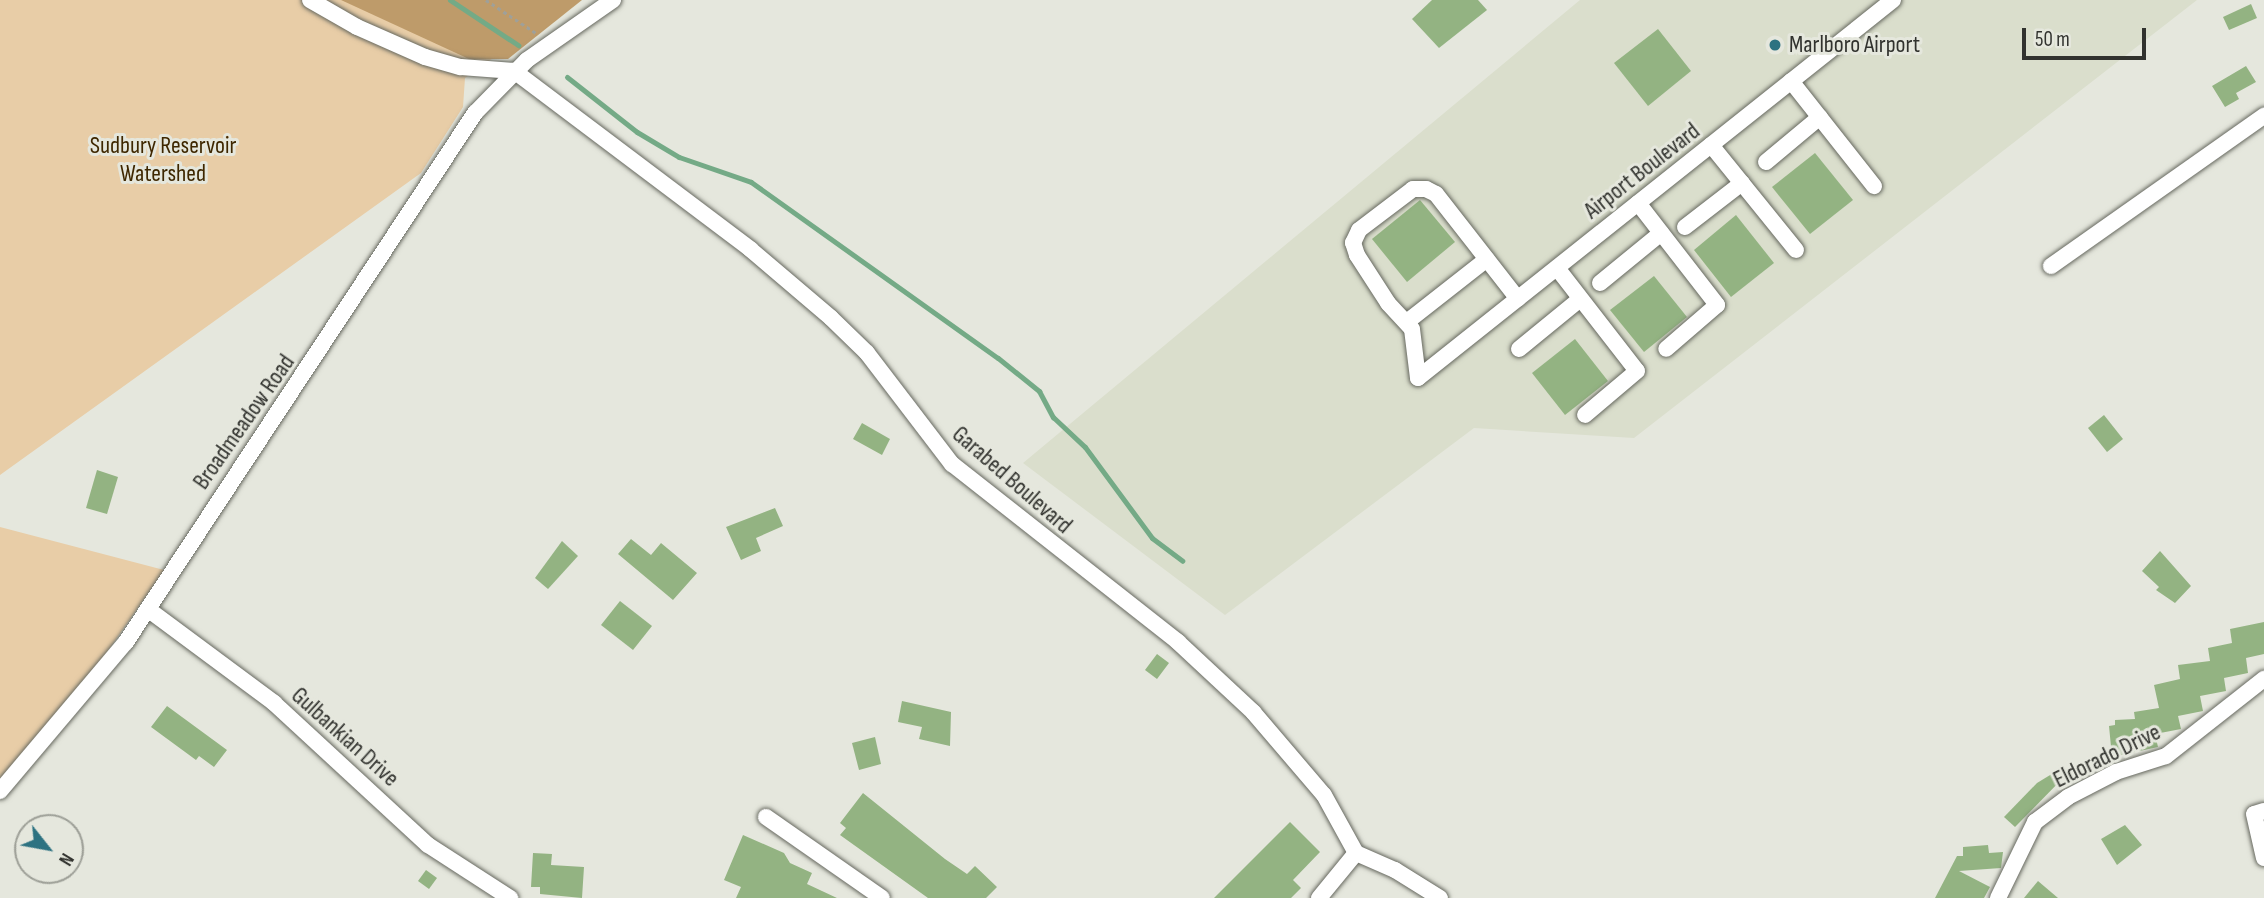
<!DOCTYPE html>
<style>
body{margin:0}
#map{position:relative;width:2264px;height:898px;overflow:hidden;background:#e5e7dd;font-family:"Sofia Sans Condensed",sans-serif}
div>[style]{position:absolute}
.built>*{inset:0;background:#dadecc}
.green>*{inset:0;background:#e8cda7}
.forest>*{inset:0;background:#be9b6a}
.stream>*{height:5px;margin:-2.5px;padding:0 2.5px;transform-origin:2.5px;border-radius:2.5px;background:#74aa86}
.building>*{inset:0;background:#93b382}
.path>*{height:2.5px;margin-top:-1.25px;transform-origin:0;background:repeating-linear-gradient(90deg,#9fa099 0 3.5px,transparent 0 7px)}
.roads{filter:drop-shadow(0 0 2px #66685f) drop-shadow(0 0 2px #66685f)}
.minor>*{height:16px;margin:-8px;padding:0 8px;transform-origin:8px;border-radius:8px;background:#fff}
.dots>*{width:19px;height:19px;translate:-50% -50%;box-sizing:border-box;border:4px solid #e5e7dd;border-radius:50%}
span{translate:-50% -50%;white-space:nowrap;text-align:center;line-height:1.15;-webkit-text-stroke:6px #e5e7dd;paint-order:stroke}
.poi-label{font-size:24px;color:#31322e}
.left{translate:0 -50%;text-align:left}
.park-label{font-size:24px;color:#3e2700}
.street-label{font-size:24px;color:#31322e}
.north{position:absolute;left:14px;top:814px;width:70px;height:70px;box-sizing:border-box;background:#e5e7dd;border:2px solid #9d9f97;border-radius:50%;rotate:121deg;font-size:19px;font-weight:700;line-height:28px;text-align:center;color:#31322e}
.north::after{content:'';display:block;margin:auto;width:24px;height:32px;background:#2d7281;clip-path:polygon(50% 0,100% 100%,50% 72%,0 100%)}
.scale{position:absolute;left:2022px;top:28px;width:124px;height:32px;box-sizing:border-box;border:4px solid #31322e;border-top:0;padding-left:9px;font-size:21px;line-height:24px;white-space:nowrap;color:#31322e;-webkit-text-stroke:5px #e5e7dd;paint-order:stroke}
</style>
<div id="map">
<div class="built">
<div style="clip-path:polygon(1580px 0,2197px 0,1634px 438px,1474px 428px,1225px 615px,1023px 463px)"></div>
</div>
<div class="green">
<div style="clip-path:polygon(0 0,575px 0,465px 78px,463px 107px,421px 173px,0 475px)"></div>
<div style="clip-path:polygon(0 527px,164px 570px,96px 668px,0 779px)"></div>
</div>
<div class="forest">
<div style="clip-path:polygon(341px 0,582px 0,508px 59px,469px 59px)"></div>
</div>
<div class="stream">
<div style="left:450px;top:0;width:82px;rotate:33.5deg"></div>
<div style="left:567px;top:77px;width:89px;rotate:38.2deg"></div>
<div style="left:637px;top:132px;width:49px;rotate:30.8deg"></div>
<div style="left:679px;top:157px;width:76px;rotate:19.1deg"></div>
<div style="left:751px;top:182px;width:303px;rotate:35.5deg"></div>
<div style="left:998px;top:358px;width:53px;rotate:38.8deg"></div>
<div style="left:1039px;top:391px;width:30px;rotate:62deg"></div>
<div style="left:1053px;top:417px;width:44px;rotate:43.2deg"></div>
<div style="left:1085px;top:447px;width:113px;rotate:53.6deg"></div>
<div style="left:1152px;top:538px;width:38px;rotate:37deg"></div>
</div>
<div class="building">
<div style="clip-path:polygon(1432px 0,1478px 0,1487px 10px,1439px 48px,1412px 19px)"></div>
<div style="clip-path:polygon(2251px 4px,2257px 18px,2229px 30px,2223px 17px)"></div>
<div style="clip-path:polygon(1658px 29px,1691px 71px,1648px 106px,1614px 63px)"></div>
<div style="clip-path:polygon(2246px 66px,2256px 82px,2236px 93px,2239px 99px,2225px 107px,2212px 86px)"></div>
<div style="clip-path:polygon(1815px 153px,1853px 200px,1810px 234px,1772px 187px)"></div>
<div style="clip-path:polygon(1420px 200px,1455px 242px,1407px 282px,1372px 239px)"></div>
<div style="clip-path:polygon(1736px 215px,1774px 263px,1731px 297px,1694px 250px)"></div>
<div style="clip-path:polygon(1654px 276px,1687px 317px,1644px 352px,1610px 310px)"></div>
<div style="clip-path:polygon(1575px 339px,1608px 381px,1565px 415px,1532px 373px)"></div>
<div style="clip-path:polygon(2104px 415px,2123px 439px,2107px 452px,2088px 428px)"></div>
<div style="clip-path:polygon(862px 423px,890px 439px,882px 455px,853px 439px)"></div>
<div style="clip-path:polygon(97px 470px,118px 477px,107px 514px,86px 508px)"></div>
<div style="clip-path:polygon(775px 508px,783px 526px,756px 538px,761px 551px,741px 560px,726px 527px)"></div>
<div style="clip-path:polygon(631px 539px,651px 555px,661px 543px,697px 573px,673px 600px,618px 554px)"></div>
<div style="clip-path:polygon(562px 541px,578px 556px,548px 589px,535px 578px)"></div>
<div style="clip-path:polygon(2160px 551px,2191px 586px,2175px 603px,2156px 590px,2159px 587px,2142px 571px)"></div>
<div style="clip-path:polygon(620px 601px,652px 626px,633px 650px,601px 625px)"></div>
<div style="clip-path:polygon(2264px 622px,2264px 654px,2246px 658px,2248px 673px,2224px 678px,2226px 691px,2200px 696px,2203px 711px,2178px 716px,2181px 729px,2155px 734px,2158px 747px,2112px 757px,2109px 726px,2115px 725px,2115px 720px,2135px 719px,2134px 712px,2159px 708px,2154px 685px,2180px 679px,2178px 665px,2210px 661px,2208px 648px,2232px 643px,2230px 629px)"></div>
<div style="clip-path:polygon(1157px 654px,1169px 663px,1157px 679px,1145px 670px)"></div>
<div style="clip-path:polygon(902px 701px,951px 712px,950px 746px,919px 739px,922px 727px,898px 722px)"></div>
<div style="clip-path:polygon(167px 706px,227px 750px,214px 767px,199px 756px,196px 760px,151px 727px)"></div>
<div style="clip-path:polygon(875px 737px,881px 764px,859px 770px,852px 743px)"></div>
<div style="clip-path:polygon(2060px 769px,2066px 775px,2015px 827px,2004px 817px,2037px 783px)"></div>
<div style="clip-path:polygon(863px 793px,945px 859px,967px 874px,975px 866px,997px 887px,986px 898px,928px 898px,840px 835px,846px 828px,840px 823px)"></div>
<div style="clip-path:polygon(1290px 822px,1320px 852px,1293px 880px,1301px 888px,1291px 898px,1214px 898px)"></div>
<div style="clip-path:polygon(2125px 825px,2142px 845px,2117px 865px,2101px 839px)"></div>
<div style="clip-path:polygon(743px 835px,784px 853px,790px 863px,812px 873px,807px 884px,837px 898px,736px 898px,741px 887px,724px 880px)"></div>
<div style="clip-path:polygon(1988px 845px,1989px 853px,2003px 852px,2001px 868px,1959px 871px,1990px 887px,1984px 898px,1935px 898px,1957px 856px,1963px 856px,1963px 847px)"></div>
<div style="clip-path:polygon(533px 853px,552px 854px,551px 865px,584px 867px,582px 898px,540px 894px,540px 887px,531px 887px)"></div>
<div style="clip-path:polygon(426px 870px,437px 878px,429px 889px,418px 881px)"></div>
<div style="clip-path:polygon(2038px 881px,2058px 898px,2024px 898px)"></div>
</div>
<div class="path">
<div style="left:486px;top:0;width:60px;rotate:33.4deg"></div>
</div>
<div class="roads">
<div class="minor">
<div style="left:310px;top:0;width:54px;rotate:29.9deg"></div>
<div style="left:357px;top:27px;width:74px;rotate:23.8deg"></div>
<div style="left:425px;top:57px;width:37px;rotate:16deg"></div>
<div style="left:461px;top:67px;width:53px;rotate:4.3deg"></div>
<div style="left:514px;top:71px;width:296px;rotate:37deg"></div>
<div style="left:750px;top:249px;width:106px;rotate:40.4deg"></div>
<div style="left:831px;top:318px;width:50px;rotate:44.2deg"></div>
<div style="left:867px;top:353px;width:140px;rotate:52.6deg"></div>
<div style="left:952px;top:464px;width:288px;rotate:38.2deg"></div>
<div style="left:1178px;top:642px;width:103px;rotate:43deg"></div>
<div style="left:1253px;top:712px;width:109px;rotate:49.5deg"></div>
<div style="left:1324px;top:795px;width:66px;rotate:61.1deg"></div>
<div style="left:1356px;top:853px;width:43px;rotate:23.6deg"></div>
<div style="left:1395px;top:870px;width:53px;rotate:31.9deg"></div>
<div style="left:1791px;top:81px;width:134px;rotate:51.7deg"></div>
<div style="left:1711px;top:145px;width:135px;rotate:51deg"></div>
<div style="left:1766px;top:162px;width:70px;rotate:-39.8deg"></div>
<div style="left:1638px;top:203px;width:129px;rotate:52.2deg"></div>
<div style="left:1717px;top:305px;width:67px;rotate:139.2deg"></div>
<div style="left:1685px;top:227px;width:72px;rotate:-37.7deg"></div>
<div style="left:2051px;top:266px;width:261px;rotate:-35.2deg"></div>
<div style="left:1557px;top:268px;width:130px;rotate:52.2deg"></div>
<div style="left:1637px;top:371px;width:68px;rotate:139.8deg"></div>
<div style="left:1600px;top:283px;width:79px;rotate:-39.3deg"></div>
<div style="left:1408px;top:321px;width:100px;rotate:-38.1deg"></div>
<div style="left:1519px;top:349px;width:79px;rotate:-39.3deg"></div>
<div style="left:1418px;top:378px;width:607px;rotate:-38.51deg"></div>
<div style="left:1418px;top:378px;width:49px;rotate:-97deg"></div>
<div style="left:1412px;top:329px;width:35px;rotate:-133deg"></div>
<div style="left:1388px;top:303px;width:57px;rotate:-122.9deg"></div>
<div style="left:1357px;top:255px;width:13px;rotate:-108deg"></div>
<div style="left:1353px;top:243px;width:14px;rotate:-65deg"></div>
<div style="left:1359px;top:230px;width:68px;rotate:-37.2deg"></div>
<div style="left:1413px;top:189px;width:13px"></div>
<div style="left:1426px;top:189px;width:11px;rotate:27deg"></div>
<div style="left:1436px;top:194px;width:133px;rotate:52deg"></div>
<div style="left:149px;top:610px;width:156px;rotate:36.6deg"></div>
<div style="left:274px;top:703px;width:209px;rotate:42.7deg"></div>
<div style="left:428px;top:845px;width:98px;rotate:32.9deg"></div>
<div style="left:0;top:791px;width:195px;rotate:-49.8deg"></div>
<div style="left:126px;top:642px;width:634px;rotate:-56.59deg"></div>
<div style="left:475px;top:113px;width:74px;rotate:-45.5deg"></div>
<div style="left:527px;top:60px;width:105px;rotate:-34.9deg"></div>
<div style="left:2264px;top:811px;width:10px;rotate:163deg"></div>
<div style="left:2254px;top:814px;width:45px;rotate:77.2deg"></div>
<div style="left:766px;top:817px;width:141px;rotate:34.9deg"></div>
<div style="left:1319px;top:898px;width:58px;rotate:-50.6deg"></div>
<div style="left:1998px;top:898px;width:85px;rotate:-64deg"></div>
<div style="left:2035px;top:822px;width:41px;rotate:-37.1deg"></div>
<div style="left:2068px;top:797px;width:54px;rotate:-27.5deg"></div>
<div style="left:2116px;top:772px;width:52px;rotate:-17.7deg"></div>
<div style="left:2166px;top:756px;width:125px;rotate:-38.2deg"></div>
</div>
</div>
<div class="dots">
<div style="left:1775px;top:45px;background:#2d7281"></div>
</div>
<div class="poi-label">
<span class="left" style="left:1789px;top:45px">Marlboro Airport</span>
</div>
<div class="park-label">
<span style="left:163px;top:160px">Sudbury Reservoir<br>Watershed</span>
</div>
<div class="street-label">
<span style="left:1642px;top:171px;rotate:-38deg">Airport Boulevard</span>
<span style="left:244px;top:422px;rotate:-55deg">Broadmeadow Road</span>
<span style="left:1012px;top:480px;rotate:41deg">Garabed Boulevard</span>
<span style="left:345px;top:737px;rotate:42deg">Gulbankian Drive</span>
<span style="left:2107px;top:756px;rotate:-26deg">Eldorado Drive</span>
</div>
<div class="north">N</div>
<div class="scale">50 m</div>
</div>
